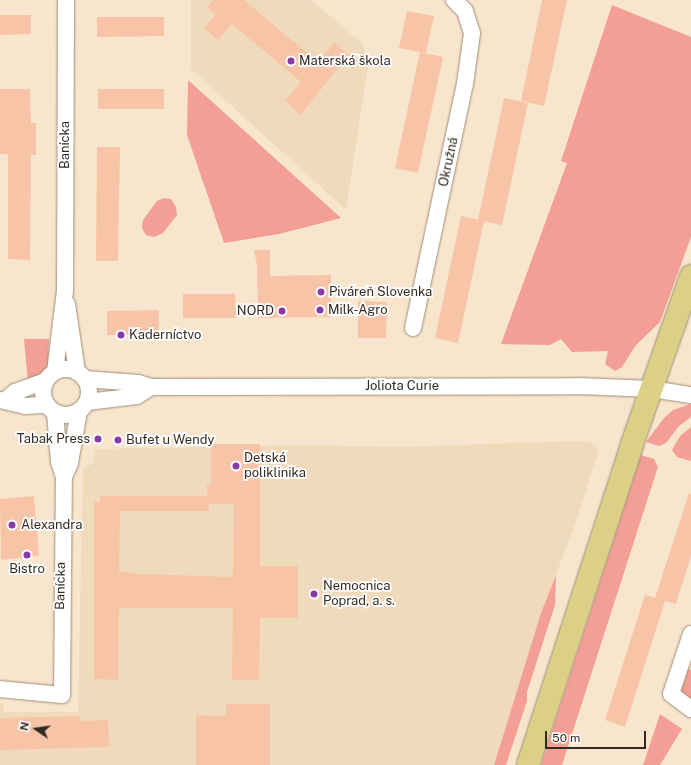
<!DOCTYPE html>
<meta charset="utf-8">
<style>
body{margin:0}
#map{position:relative;width:691px;height:765px;overflow:hidden;background:#f7e5cd;font-family:"Public Sans",sans-serif}
div>[style]{position:absolute}
.built>*{inset:0;background:#f0dabc}
.green>*{inset:0;background:#f39f95}
.building>*{inset:0;background:#f8c4a7}
.roads{filter:drop-shadow(0 0 1px #9f8e78) drop-shadow(0 0 1px #9f8e78)}
.minor>*{height:16px;margin:-8px;padding:0 8px;transform-origin:8px;border-radius:8px;background:#fff}
.minor>.ring{margin:-8px;padding:0;box-sizing:content-box;background:none;border:16px solid #fff;border-radius:50%}
.primary>*{height:22px;margin:-11px;padding:0 11px;transform-origin:11px;border-radius:11px;background:#dcd086}
.dots>*{width:11px;height:11px;translate:-50% -50%;box-sizing:border-box;border:2px solid #fff;border-radius:50%}
span{translate:-50% -50%;white-space:nowrap;text-align:center;line-height:1.15;-webkit-text-stroke:3.5px #fff;paint-order:stroke}
.poi-label{font-size:13px;color:#322b22}
.left{translate:0 -50%;text-align:left}
.right{translate:-100% -50%;text-align:right}
.street-label{font-size:13px;color:#322b22}
.north{position:absolute;left:16px;top:709px;width:40px;height:40px;-webkit-text-stroke:3px #fff;paint-order:stroke;rotate:283deg;font-size:11px;font-weight:700;line-height:16px;text-align:center;color:#322b22}
.north::after{content:'';display:block;margin:auto;width:14px;height:18px;background:#322b22;clip-path:polygon(50% 0,100% 100%,50% 72%,0 100%)}
.scale{position:absolute;left:545px;top:731px;width:101px;height:18px;box-sizing:border-box;border:2px solid #322b22;border-top:0;padding-left:5px;font-size:12px;line-height:14px;white-space:nowrap;color:#322b22;-webkit-text-stroke:3px #fff;paint-order:stroke}
</style>
<div id="map">
<div class="built">
<div style="clip-path:polygon(191px 0,311px 0,363px 44px,368px 66px,346px 210px,191px 69px)"></div>
<div style="clip-path:polygon(576px 441px,590px 442px,599px 450px,573px 530px,541px 613px,494px 765px,0 765px,0 703px,3px 704px,4px 712px,78px 712px,83px 469px,93px 463px,96px 449px,303px 445px,400px 447px)"></div>
</div>
<div class="green">
<div style="clip-path:polygon(612px 5px,691px 37px,691px 237px,660px 322px,636px 345px,622px 367px,615px 371px,605px 364px,608px 351px,572px 352px,561px 339px,550px 345px,501px 344px,567px 163px,561px 161px)"></div>
<div style="clip-path:polygon(188px 80px,341px 218px,279px 234px,224px 243px,187px 135px)"></div>
<div style="clip-path:polygon(164px 198px,171px 199px,176px 207px,177px 215px,163px 233px,154px 237px,146px 235px,142px 228px,143px 220px,157px 201px)"></div>
<div style="clip-path:polygon(24px 339px,49px 339px,48px 374px,28px 383px)"></div>
<div style="clip-path:polygon(691px 404px,691px 417px,679px 426px,666px 443px,659px 446px,646px 442px,664px 418px,673px 410px)"></div>
<div style="clip-path:polygon(691px 427px,691px 461px,677px 457px,672px 450px,680px 436px)"></div>
<div style="clip-path:polygon(641px 455px,654px 459px,658px 467px,562px 765px,541px 765px)"></div>
<div style="clip-path:polygon(556px 575px,555px 605px,527px 692px,527px 701px,506px 765px,494px 765px,541px 613px)"></div>
<div style="clip-path:polygon(684px 667px,691px 670px,691px 703px,679px 695px)"></div>
<div style="clip-path:polygon(660px 714px,682px 729px,660px 765px,643px 765px)"></div>
</div>
<div class="building">
<div style="clip-path:polygon(213px 0,244px 0,318px 62px,334px 42px,350px 56px,342px 67px,340px 65px,301px 115px,285px 101px,301px 82px,232px 24px,218px 40px,204px 28px,216px 14px,207px 7px)"></div>
<div style="clip-path:polygon(542px 0,567px 0,544px 106px,521px 101px)"></div>
<div style="clip-path:polygon(407px 11px,434px 16px,426px 53px,399px 48px)"></div>
<div style="clip-path:polygon(0 15px,31px 15px,31px 34px,0 35px)"></div>
<div style="clip-path:polygon(97px 17px,164px 17px,164px 36px,97px 37px)"></div>
<div style="clip-path:polygon(420px 52px,443px 57px,418px 173px,395px 168px)"></div>
<div style="clip-path:polygon(0 89px,30px 89px,31px 123px,36px 123px,36px 155px,31px 155px,30px 260px,8px 259px,8px 154px,0 154px)"></div>
<div style="clip-path:polygon(98px 89px,164px 89px,164px 109px,98px 109px)"></div>
<div style="clip-path:polygon(504px 98px,528px 103px,502px 225px,478px 220px)"></div>
<div style="clip-path:polygon(97px 147px,120px 147px,118px 261px,96px 261px)"></div>
<div style="clip-path:polygon(461px 216px,484px 221px,458px 343px,435px 338px)"></div>
<div style="clip-path:polygon(254px 250px,270px 250px,270px 276px,331px 275px,331px 317px,258px 318px,257px 265px)"></div>
<div style="clip-path:polygon(183px 294px,235px 294px,236px 318px,183px 318px)"></div>
<div style="clip-path:polygon(358px 301px,387px 302px,386px 338px,358px 338px)"></div>
<div style="clip-path:polygon(159px 310px,159px 335px,107px 335px,107px 311px)"></div>
<div style="clip-path:polygon(evenodd,211px 444px,260px 444px,260px 566px,298px 566px,298px 618px,260px 618px,259px 680px,232px 680px,233px 608px,119px 608px,118px 680px,94px 679px,94px 502px,100px 502px,100px 496px,207px 496px,207px 485px,211px 485px,211px 444px,209px 504px,234px 504px,233px 577px,140px 574px,119px 571px,120px 511px,209px 511px,209px 504px)"></div>
<div style="clip-path:polygon(689px 493px,691px 494px,691px 556px,676px 604px,665px 601px,625px 727px,605px 720px,645px 595px,655px 598px)"></div>
<div style="clip-path:polygon(34px 496px,39px 556px,1px 560px,0 499px)"></div>
<div style="clip-path:polygon(226px 704px,270px 704px,270px 765px,196px 765px,196px 715px,226px 716px)"></div>
<div style="clip-path:polygon(80px 716px,79px 721px,108px 720px,109px 747px,0 750px,0 718px)"></div>
</div>
<div class="roads">
<div class="minor">
<div style="left:67px;top:304px;width:69px;rotate:81.6deg"></div>
<div style="left:413px;top:328px;width:249px;rotate:-78deg"></div>
<div style="left:465px;top:84px;width:51px;rotate:-82.2deg"></div>
<div style="left:472px;top:33px;width:23px;rotate:-108deg"></div>
<div style="left:465px;top:11px;width:16px;rotate:-135deg"></div>
<div class="ring" style="left:43px;top:369px;width:30px;height:30px"></div>
<div style="left:55px;top:372px;width:83px;rotate:-83deg"></div>
<div style="left:65px;top:290px;width:290px;rotate:-89.8deg"></div>
<div style="left:85px;top:379px;width:53px;rotate:4.3deg"></div>
<div style="left:138px;top:383px;width:14px;rotate:17deg"></div>
<div style="left:151px;top:387px;width:428px;rotate:-0.1deg"></div>
<div style="left:579px;top:386px;width:73px;rotate:2.4deg"></div>
<div style="left:652px;top:389px;width:39px;rotate:9deg"></div>
<div style="left:0;top:400px;width:26px;rotate:13deg"></div>
<div style="left:25px;top:406px;width:22px;rotate:-3deg"></div>
<div style="left:6px;top:400px;width:12px;rotate:-42deg"></div>
<div style="left:15px;top:392px;width:33px;rotate:-20deg"></div>
<div style="left:87px;top:402px;width:50px;rotate:-6.8deg"></div>
<div style="left:137px;top:396px;width:17px;rotate:-33deg"></div>
<div style="left:64px;top:477px;width:15px;rotate:-67deg"></div>
<div style="left:70px;top:463px;width:53px;rotate:-80.2deg"></div>
<div style="left:691px;top:634px;width:63px;rotate:108.4deg"></div>
<div style="left:671px;top:694px;width:25px;rotate:37deg"></div>
<div style="left:0;top:689px;width:62px;rotate:5.5deg"></div>
<div style="left:62px;top:695px;width:218px;rotate:-89.5deg"></div>
<div style="left:64px;top:477px;width:16px;rotate:-108deg"></div>
<div style="left:59px;top:462px;width:50px;rotate:-94.6deg"></div>
</div>
<div class="primary">
<div style="left:528px;top:765px;width:337px;rotate:-72deg"></div>
<div style="left:632px;top:444px;width:178px;rotate:-70.6deg"></div>
</div>
</div>
<div class="dots">
<div style="left:291px;top:61px;background:#8939a8"></div>
<div style="left:321px;top:292px;background:#8939a8"></div>
<div style="left:320px;top:310px;background:#8939a8"></div>
<div style="left:282px;top:311px;background:#8939a8"></div>
<div style="left:121px;top:335px;background:#8939a8"></div>
<div style="left:98px;top:439px;background:#8939a8"></div>
<div style="left:118px;top:440px;background:#8939a8"></div>
<div style="left:236px;top:466px;background:#8939a8"></div>
<div style="left:12px;top:525px;background:#8939a8"></div>
<div style="left:27px;top:555px;background:#8939a8"></div>
<div style="left:314px;top:594px;background:#8939a8"></div>
</div>
<div class="poi-label">
<span class="left" style="left:299px;top:61px">Materská škola</span>
<span class="left" style="left:329px;top:292px">Piváreň Slovenka</span>
<span class="left" style="left:328px;top:310px">Milk-Agro</span>
<span class="right" style="left:274px;top:311px">NORD</span>
<span class="left" style="left:129px;top:335px">Kaderníctvo</span>
<span class="right" style="left:90px;top:439px">Tabak Press</span>
<span class="left" style="left:126px;top:440px">Bufet u Wendy</span>
<span class="left" style="left:244px;top:466px">Detská<br>poliklinika</span>
<span class="left" style="left:21px;top:525px">Alexandra</span>
<span style="left:27px;top:569px">Bistro</span>
<span class="left" style="left:323px;top:594px">Nemocnica<br>Poprad, a. s.</span>
</div>
<div class="street-label">
<span style="left:65px;top:145px;rotate:-90deg">Banícka</span>
<span style="left:449px;top:162px;rotate:-78deg">Okružná</span>
<span style="left:402px;top:386px">Joliota Curie</span>
<span style="left:61px;top:586px;rotate:-89deg">Banícka</span>
</div>
<div class="north">N</div>
<div class="scale">50 m</div>
</div>
